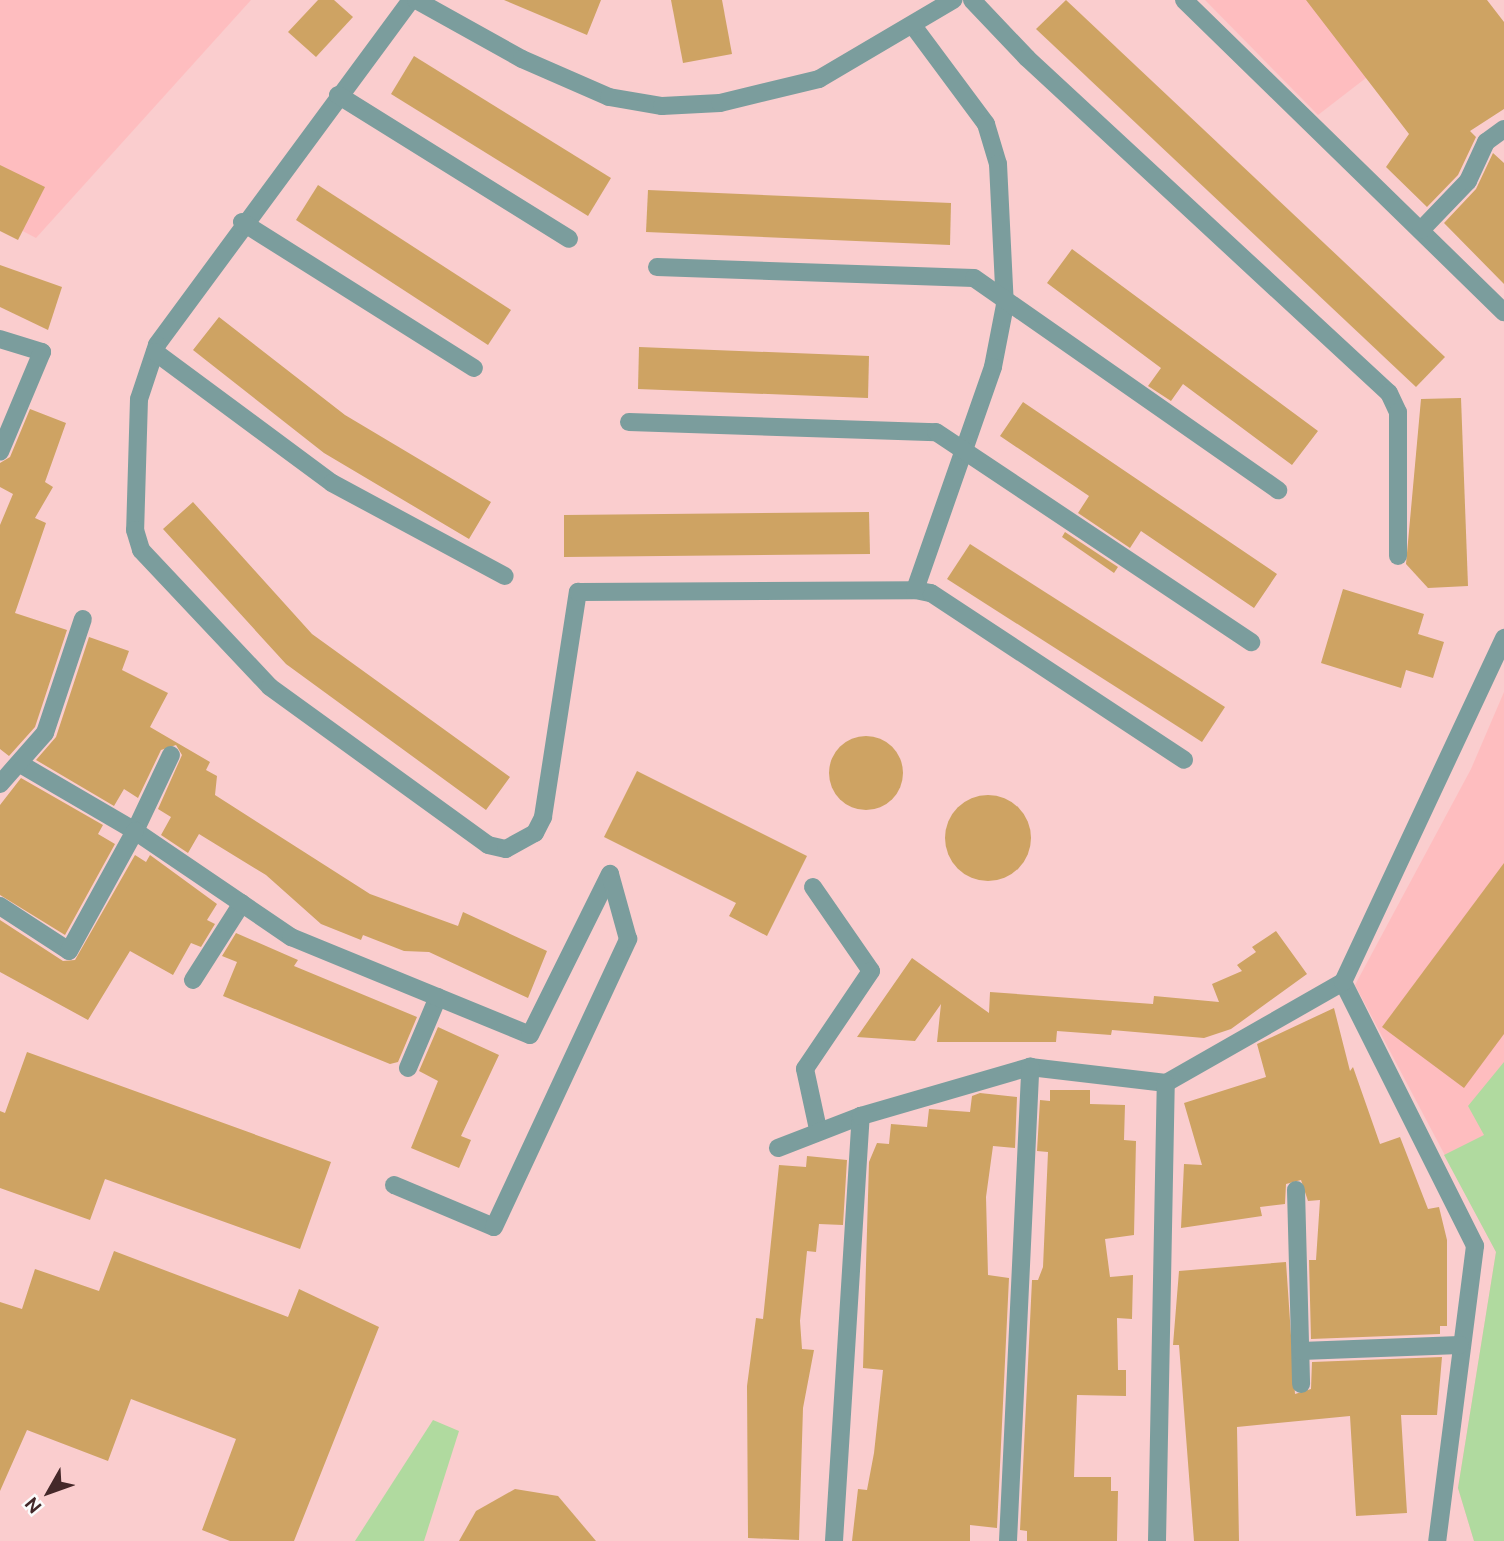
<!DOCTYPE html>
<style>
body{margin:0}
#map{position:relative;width:1504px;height:1541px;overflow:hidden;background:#facdce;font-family:Ubuntu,sans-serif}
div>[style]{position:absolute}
.built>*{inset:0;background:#febdbf}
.green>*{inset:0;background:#b0da9f}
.building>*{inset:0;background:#cea363}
.round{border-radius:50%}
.lane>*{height:18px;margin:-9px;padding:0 9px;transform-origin:9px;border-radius:9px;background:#7b9d9d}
.street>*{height:18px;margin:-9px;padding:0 9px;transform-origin:9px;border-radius:9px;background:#7b9d9d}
span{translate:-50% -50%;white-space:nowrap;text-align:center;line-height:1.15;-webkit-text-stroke:5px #fbfbfb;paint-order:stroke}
.north{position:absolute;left:14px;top:1457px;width:70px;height:70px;-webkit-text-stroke:5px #fbfbfb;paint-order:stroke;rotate:230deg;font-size:19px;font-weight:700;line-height:28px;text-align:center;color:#442829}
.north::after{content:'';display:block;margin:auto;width:24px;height:32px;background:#442829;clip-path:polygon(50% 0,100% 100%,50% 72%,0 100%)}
</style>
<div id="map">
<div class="built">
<div style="clip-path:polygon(0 0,251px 0,36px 238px,0 219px)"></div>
<div style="clip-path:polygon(1205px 0,1467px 0,1318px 115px)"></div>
<div style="clip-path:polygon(1504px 692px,1504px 1541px,1474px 1541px,1458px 1488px,1496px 1252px,1355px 985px,1471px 769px)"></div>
</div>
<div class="green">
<div style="clip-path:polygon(1504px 1062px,1504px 1541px,1474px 1541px,1458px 1488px,1496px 1252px,1444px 1155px,1484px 1135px,1468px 1106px)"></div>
<div style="clip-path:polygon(433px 1420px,459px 1431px,424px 1541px,355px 1541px)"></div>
</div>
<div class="building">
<div style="clip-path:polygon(318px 0,334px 0,353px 17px,316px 57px,288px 32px)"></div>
<div style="clip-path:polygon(504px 0,601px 0,587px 35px)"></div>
<div style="clip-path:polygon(671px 0,722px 0,732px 54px,683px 63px)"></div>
<div style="clip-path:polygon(1066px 0,1445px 357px,1416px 387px,1036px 29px)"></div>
<div style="clip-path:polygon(1306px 0,1487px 0,1504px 22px,1504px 109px,1470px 131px,1476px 137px,1458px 175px,1427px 207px,1386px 167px,1409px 134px)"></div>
<div style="clip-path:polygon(414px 56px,611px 178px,588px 216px,391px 94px)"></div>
<div style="clip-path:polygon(1493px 153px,1504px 163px,1504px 284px,1444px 223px,1476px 189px)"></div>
<div style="clip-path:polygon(0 165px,45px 187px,18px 240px,0 231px)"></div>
<div style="clip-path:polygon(318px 185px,511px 310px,488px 345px,296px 220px)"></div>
<div style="clip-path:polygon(648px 190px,951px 203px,950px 245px,646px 232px)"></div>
<div style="clip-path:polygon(1072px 249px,1318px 431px,1292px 465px,1183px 384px,1171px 401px,1148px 386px,1161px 368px,1047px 283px)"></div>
<div style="clip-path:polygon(0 265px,62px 287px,48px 330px,0 307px)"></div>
<div style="clip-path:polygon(219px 317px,345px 415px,491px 502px,469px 539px,324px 453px,193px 350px)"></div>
<div style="clip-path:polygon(639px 347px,869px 356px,868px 398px,638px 389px)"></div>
<div style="clip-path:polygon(1461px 398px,1468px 586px,1428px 588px,1406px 564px,1421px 399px)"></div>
<div style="clip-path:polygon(1023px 402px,1277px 574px,1254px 608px,1141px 531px,1130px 548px,1078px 513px,1089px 496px,1000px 436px)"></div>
<div style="clip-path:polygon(30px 409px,66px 423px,45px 482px,53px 487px,35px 518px,46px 523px,15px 613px,67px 630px,35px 727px,9px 756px,0 749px,0 525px,13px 494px,0 487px,0 463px,10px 457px)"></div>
<div style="clip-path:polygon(193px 502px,312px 634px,510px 777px,486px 810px,286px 664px,163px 529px)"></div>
<div style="clip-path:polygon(869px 512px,870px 554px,564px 557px,564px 515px)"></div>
<div style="clip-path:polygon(1065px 532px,1118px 567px,1114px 573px,1062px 537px)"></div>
<div style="clip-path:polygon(970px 544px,1225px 707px,1202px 742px,947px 579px)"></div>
<div style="clip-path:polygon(1343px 589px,1424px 614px,1418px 634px,1444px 642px,1433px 678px,1406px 670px,1401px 688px,1321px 663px)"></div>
<div style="clip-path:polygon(89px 637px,129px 651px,122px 670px,168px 693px,150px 727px,210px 762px,206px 770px,217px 776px,215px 795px,370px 894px,458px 926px,463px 912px,547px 951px,528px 998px,429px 952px,404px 951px,363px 935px,361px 940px,321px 924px,266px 875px,199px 834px,188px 853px,161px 835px,171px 817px,158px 809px,182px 755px,176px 745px,161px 750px,138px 798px,124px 789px,114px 806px,36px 760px,56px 737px)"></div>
<div class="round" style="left:829px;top:736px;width:74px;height:74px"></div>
<div style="clip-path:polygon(637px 771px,807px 856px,767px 936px,729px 916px,736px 903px,604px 837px)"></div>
<div style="clip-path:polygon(21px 778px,103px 825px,98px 834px,115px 844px,65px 935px,0 895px,0 805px)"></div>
<div class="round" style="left:945px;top:795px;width:86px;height:86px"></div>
<div style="clip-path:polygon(135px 855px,146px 862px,150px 855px,217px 904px,207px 920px,215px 924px,201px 947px,191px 943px,173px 975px,130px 951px,88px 1020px,0 972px,0 920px,63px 961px,75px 960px)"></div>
<div style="clip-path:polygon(1504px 863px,1504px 1034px,1464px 1088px,1382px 1027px)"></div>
<div style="clip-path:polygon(1276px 931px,1307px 974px,1231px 1029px,1204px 1038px,1112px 1030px,1111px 1035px,1057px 1031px,1056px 1042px,937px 1042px,941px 1004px,915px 1041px,857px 1037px,912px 958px,989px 1013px,990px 992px,1153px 1004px,1154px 996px,1219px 1002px,1212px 984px,1242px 971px,1237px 965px,1256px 952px,1252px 947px)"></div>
<div style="clip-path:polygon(236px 933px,298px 960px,294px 966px,417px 1017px,398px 1062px,390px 1064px,223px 996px,237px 962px,222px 956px)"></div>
<div style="clip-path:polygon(1334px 1008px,1350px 1071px,1353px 1067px,1380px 1144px,1400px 1137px,1428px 1209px,1439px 1207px,1447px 1240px,1447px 1326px,1440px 1326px,1440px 1334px,1311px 1339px,1309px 1260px,1316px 1260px,1320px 1200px,1308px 1201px,1301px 1180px,1286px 1184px,1285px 1204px,1260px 1207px,1262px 1216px,1181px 1228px,1184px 1164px,1202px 1165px,1184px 1103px,1266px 1077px,1257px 1044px)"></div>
<div style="clip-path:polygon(438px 1027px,499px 1055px,461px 1136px,471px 1140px,459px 1168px,411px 1148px,438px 1081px,419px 1071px)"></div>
<div style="clip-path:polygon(27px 1052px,331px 1162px,300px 1249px,105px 1179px,90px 1220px,0 1188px,0 1111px,5px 1113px)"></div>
<div style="clip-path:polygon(1050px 1090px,1090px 1090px,1090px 1104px,1125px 1105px,1124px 1140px,1136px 1141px,1134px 1235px,1105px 1239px,1110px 1277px,1133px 1275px,1132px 1319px,1117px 1318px,1118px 1370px,1126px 1370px,1126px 1396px,1077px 1395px,1074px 1477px,1111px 1477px,1111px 1491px,1118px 1491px,1117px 1541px,1027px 1541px,1027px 1531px,1020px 1530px,1032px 1280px,1038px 1280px,1043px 1267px,1048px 1152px,1037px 1151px,1040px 1100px,1050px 1101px)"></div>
<div style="clip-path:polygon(980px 1093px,1017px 1097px,1015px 1148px,993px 1146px,986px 1197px,988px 1275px,1009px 1278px,997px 1528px,970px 1525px,970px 1541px,852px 1541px,858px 1489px,867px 1490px,874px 1453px,883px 1370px,863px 1368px,869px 1162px,877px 1143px,889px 1144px,891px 1124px,927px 1127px,929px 1109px,970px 1112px,972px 1096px)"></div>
<div style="clip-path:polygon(807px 1156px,847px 1160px,843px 1225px,819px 1224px,816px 1252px,807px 1251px,800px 1321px,802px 1349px,814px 1350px,803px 1408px,799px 1540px,748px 1538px,747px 1386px,756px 1318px,763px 1319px,779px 1165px,806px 1167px)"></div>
<div style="clip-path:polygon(114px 1251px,288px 1317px,299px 1289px,379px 1327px,294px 1541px,230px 1541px,202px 1530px,236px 1439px,131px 1399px,108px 1461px,27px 1430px,0 1491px,0 1302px,22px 1309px,35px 1269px,99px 1291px)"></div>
<div style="clip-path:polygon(1286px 1262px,1295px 1394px,1311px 1389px,1312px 1362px,1442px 1357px,1437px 1415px,1401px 1415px,1407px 1513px,1356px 1516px,1350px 1416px,1237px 1427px,1239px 1541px,1194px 1541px,1179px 1345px,1173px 1345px,1179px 1271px)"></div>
<div style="clip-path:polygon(515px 1489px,558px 1496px,596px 1541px,459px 1541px,476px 1511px)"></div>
</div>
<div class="lane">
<div style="left:411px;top:0;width:428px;rotate:126.4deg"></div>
<div style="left:157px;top:345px;width:57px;rotate:108.4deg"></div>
<div style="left:139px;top:399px;width:131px;rotate:91.7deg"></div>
<div style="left:135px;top:530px;width:21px;rotate:73deg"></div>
<div style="left:141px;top:550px;width:188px;rotate:46.7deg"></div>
<div style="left:270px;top:687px;width:269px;rotate:35.9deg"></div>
<div style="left:488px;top:845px;width:18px;rotate:13deg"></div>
<div style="left:506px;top:849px;width:33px;rotate:-29deg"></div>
<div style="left:535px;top:833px;width:18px;rotate:-63deg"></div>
<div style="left:543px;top:817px;width:228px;rotate:-81.2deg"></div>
<div style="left:578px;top:592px;width:337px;rotate:-0.3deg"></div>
<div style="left:915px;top:590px;width:16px;rotate:11deg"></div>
<div style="left:931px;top:593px;width:303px;rotate:33.4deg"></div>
<div style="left:972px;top:0;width:80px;rotate:46.5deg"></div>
<div style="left:1027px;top:58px;width:493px;rotate:42.8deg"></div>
<div style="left:1389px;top:393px;width:21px;rotate:65deg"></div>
<div style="left:1398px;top:412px;width:144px;rotate:90deg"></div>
<div style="left:914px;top:27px;width:121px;rotate:53.4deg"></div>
<div style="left:986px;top:124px;width:42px;rotate:73.3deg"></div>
<div style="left:998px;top:164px;width:141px;rotate:87.2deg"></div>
<div style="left:1005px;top:305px;width:63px;rotate:101deg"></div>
<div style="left:993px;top:367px;width:236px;rotate:109.3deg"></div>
<div style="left:338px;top:95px;width:272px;rotate:31.9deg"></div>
<div style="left:242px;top:222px;width:274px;rotate:32.2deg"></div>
<div style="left:657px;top:267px;width:317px;rotate:2deg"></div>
<div style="left:974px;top:278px;width:371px;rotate:34.9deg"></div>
<div style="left:155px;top:352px;width:220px;rotate:36.5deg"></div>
<div style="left:332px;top:483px;width:196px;rotate:28.3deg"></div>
<div style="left:629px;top:422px;width:307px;rotate:1.9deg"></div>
<div style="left:936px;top:432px;width:379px;rotate:33.7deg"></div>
<div style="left:135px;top:831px;width:84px;rotate:-64.7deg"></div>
<div style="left:813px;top:887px;width:102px;rotate:55.4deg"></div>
<div style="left:871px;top:971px;width:118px;rotate:124deg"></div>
<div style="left:805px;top:1069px;width:61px;rotate:77.8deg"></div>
<div style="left:193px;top:980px;width:91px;rotate:-57.5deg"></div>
<div style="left:408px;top:1068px;width:77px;rotate:-67.1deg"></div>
<div style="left:778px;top:1148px;width:89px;rotate:-21.1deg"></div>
</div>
<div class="street">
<div style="left:416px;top:0;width:121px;rotate:29.1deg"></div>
<div style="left:522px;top:59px;width:95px;rotate:23.6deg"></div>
<div style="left:609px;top:97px;width:54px;rotate:9.6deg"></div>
<div style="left:662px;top:106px;width:58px;rotate:-3deg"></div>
<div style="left:720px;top:103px;width:102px;rotate:-13.6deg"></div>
<div style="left:819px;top:79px;width:156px;rotate:-30.5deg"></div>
<div style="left:1184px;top:0;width:447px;rotate:44.3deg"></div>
<div style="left:1421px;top:230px;width:68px;rotate:-46.2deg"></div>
<div style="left:1468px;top:181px;width:43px;rotate:-65.2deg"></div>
<div style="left:1486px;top:142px;width:22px;rotate:-36deg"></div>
<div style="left:0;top:339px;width:44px;rotate:17.2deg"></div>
<div style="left:42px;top:352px;width:108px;rotate:112.8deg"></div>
<div style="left:22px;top:765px;width:131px;rotate:30.3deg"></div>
<div style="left:135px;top:831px;width:189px;rotate:34.2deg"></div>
<div style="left:291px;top:937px;width:258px;rotate:22.3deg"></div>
<div style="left:530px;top:1035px;width:180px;rotate:-63.6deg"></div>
<div style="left:0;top:784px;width:68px;rotate:-48.6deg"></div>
<div style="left:45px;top:733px;width:120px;rotate:-71.6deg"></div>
<div style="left:0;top:906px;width:82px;rotate:33.1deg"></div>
<div style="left:69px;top:951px;width:137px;rotate:-61.2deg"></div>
<div style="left:1343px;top:982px;width:295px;rotate:63.4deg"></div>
<div style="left:1475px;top:1246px;width:297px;rotate:97.3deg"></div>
<div style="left:394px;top:1185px;width:108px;rotate:22.8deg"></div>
<div style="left:494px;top:1227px;width:318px;rotate:-65deg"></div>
<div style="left:628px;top:939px;width:67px;rotate:-105.5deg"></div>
<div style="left:1296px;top:1190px;width:194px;rotate:88.5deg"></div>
<div style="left:1301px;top:1351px;width:159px;rotate:-2.2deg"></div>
<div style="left:834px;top:1541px;width:426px;rotate:-86.4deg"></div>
<div style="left:861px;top:1116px;width:176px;rotate:-16.2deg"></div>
<div style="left:1030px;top:1067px;width:137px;rotate:6.7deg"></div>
<div style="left:1166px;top:1083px;width:204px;rotate:-29.7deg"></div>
<div style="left:1343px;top:982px;width:380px;rotate:-64.9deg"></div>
<div style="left:1008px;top:1541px;width:475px;rotate:-87.3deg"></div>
<div style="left:1157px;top:1541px;width:458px;rotate:-88.9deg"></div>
</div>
<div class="north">N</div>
</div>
